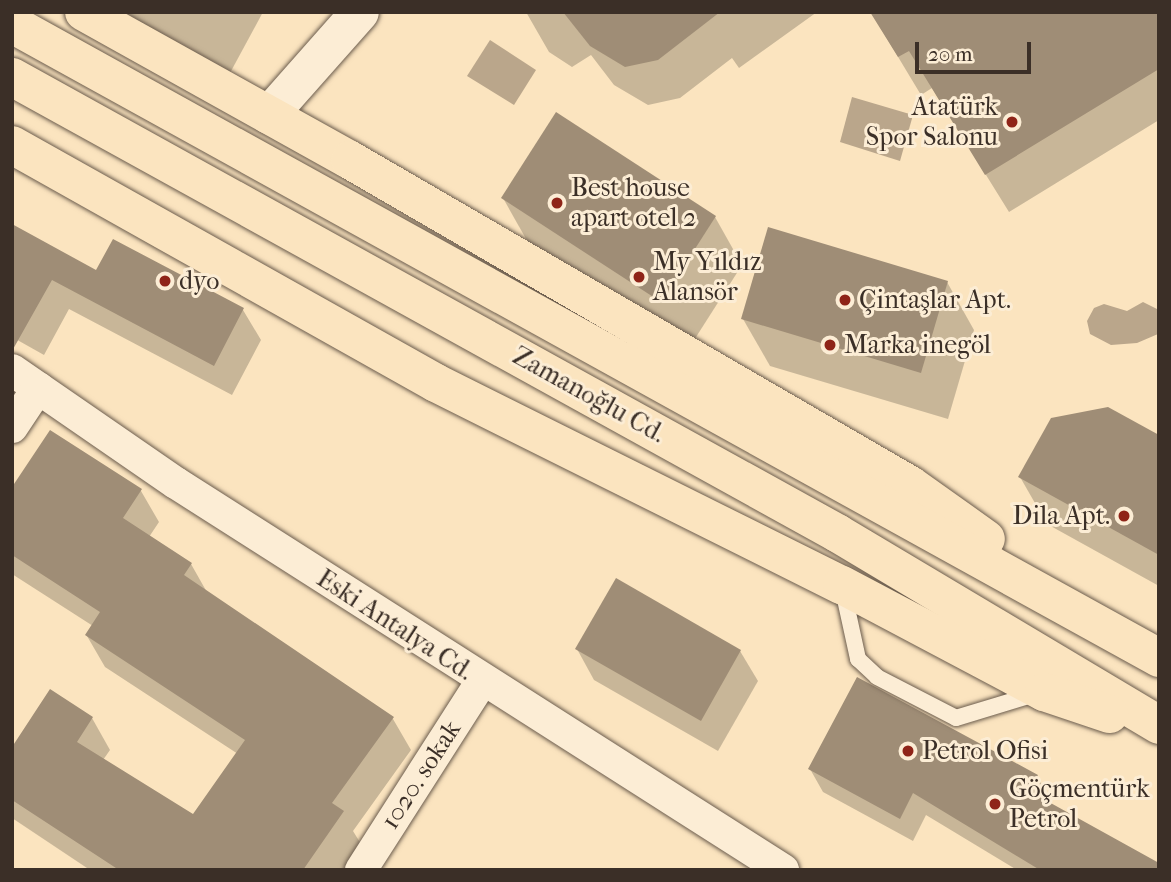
<!DOCTYPE html>
<meta charset="utf-8">
<style>
body{margin:0}
#map{position:relative;width:1171px;height:882px;overflow:hidden;background:#fbe4bf;font-family:"IM FELL French Canon",serif}
div>[style]{position:absolute}
.water>*{inset:0;background:#baa68b}
.shadow>*{inset:0;background:#0003}
.building>*{inset:0;background:#9f8d76}
.roads{filter:drop-shadow(0 0 2px #6b5c4d) drop-shadow(0 0 2px #6b5c4d)}
.lane>*{height:16px;margin:-8px;padding:0 8px;transform-origin:8px;border-radius:8px;background:#fcedd5}
.street>*{height:32px;margin:-16px;padding:0 16px;transform-origin:16px;border-radius:16px;background:#fcedd5}
.secondary>*{height:38px;margin:-19px;padding:0 19px;transform-origin:19px;border-radius:19px;background:#fcedd5}
.highway>*{height:38px;margin:-19px;padding:0 19px;transform-origin:19px;border-radius:19px;background:#fbe4bf}
.dots>*{width:19px;height:19px;translate:-50% -50%;box-sizing:border-box;border:4px solid #fcedd5;border-radius:50%}
span{translate:-50% -50%;white-space:nowrap;text-align:center;line-height:1.15;-webkit-text-stroke:6px #fcedd5;paint-order:stroke}
.poi-label{font-size:26px;color:#3b2f27}
.right{translate:-100% -50%;text-align:right}
.left{translate:0 -50%;text-align:left}
.street-label{font-size:26px;color:#3b2f27}
.frame{position:absolute;inset:0;border:14px solid #3b2f27;pointer-events:none}
.scale{position:absolute;left:915px;top:42px;width:116px;height:32px;box-sizing:border-box;border:4px solid #3b2f27;border-top:0;padding-left:9px;font-size:21px;line-height:24px;white-space:nowrap;color:#3b2f27;-webkit-text-stroke:5px #fcedd5;paint-order:stroke}
</style>
<div id="map">
<div class="water">
<div style="clip-path:polygon(490px 40px,536px 70px,514px 105px,467px 76px)"></div>
<div style="clip-path:polygon(852px 97px,913px 115px,900px 161px,840px 142px)"></div>
<div style="clip-path:polygon(1143px 302px,1159px 310px,1158px 334px,1137px 343px,1111px 345px,1090px 334px,1087px 321px,1094px 308px,1104px 304px,1127px 311px)"></div>
</div>
<div class="shadow">
<div style="clip-path:polygon(118px 12px,263px 12px,230px 73px)"></div>
<div style="clip-path:polygon(526px 12px,817px 12px,739px 68px,732px 58px,680px 98px,648px 105px,614px 85px,591px 55px,572px 67px,549px 52px)"></div>
<div style="clip-path:polygon(871px 12px,1159px 12px,1159px 120px,1009px 212px,932px 88px,921px 95px)"></div>
<div style="clip-path:polygon(503px 198px,715px 217px,742px 265px,689px 348px,530px 246px)"></div>
<div style="clip-path:polygon(12px 226px,96px 273px,113px 241px,243px 310px,261px 340px,232px 395px,69px 309px,44px 355px,12px 337px)"></div>
<div style="clip-path:polygon(947px 282px,974px 330px,948px 419px,770px 366px,743px 319px)"></div>
<div style="clip-path:polygon(1159px 437px,1159px 586px,1047px 524px,1020px 477px)"></div>
<div style="clip-path:polygon(12px 490px,141px 491px,159px 522px,149px 537px,191px 564px,208px 594px,393px 719px,411px 750px,353px 831px,361px 844px,343px 870px,90px 870px,12px 818px,12px 750px,92px 718px,110px 750px,103px 760px,193px 817px,238px 754px,105px 667px,87px 636px,93px 626px,12px 574px)"></div>
<div style="clip-path:polygon(577px 649px,740px 651px,758px 681px,718px 751px,594px 680px)"></div>
<div style="clip-path:polygon(810px 769px,1037px 776px,1050px 799px,1048px 803px,1159px 870px,1017px 870px,926px 815px,913px 841px,823px 792px)"></div>
</div>
<div class="building">
<div style="clip-path:polygon(563px 12px,720px 12px,658px 60px,625px 67px,590px 46px)"></div>
<div style="clip-path:polygon(870px 12px,1159px 12px,1159px 69px,985px 175px,909px 51px,898px 57px)"></div>
<div style="clip-path:polygon(556px 112px,716px 216px,661px 302px,501px 198px)"></div>
<div style="clip-path:polygon(12px 224px,96px 270px,113px 239px,244px 308px,214px 366px,52px 280px,12px 351px)"></div>
<div style="clip-path:polygon(768px 227px,948px 281px,921px 373px,741px 319px)"></div>
<div style="clip-path:polygon(1108px 407px,1159px 435px,1159px 555px,1018px 477px,1051px 418px)"></div>
<div style="clip-path:polygon(50px 430px,142px 489px,123px 518px,192px 563px,184px 575px,394px 717px,332px 803px,344px 811px,303px 870px,119px 870px,12px 800px,12px 747px,50px 689px,93px 717px,77px 742px,193px 814px,245px 740px,85px 635px,100px 612px,12px 555px,12px 487px)"></div>
<div style="clip-path:polygon(616px 578px,741px 650px,701px 721px,575px 649px)"></div>
<div style="clip-path:polygon(857px 677px,1038px 775px,1029px 791px,1159px 863px,1159px 870px,1040px 870px,913px 793px,900px 819px,808px 769px)"></div>
</div>
<div class="roads">
<div class="lane">
<div style="left:843px;top:590px;width:71px;rotate:77.7deg"></div>
<div style="left:858px;top:659px;width:26px;rotate:43deg"></div>
<div style="left:877px;top:677px;width:89px;rotate:27.4deg"></div>
<div style="left:956px;top:718px;width:83px;rotate:-16.9deg"></div>
</div>
<div class="street">
<div style="left:12px;top:370px;width:199px;rotate:34.6deg"></div>
<div style="left:176px;top:483px;width:720px;rotate:32.52deg"></div>
<div style="left:12px;top:427px;width:47px;rotate:-56.3deg"></div>
<div style="left:361px;top:870px;width:224px;rotate:-57.4deg"></div>
</div>
<div class="secondary">
<div style="left:269px;top:115px;width:137px;rotate:-48.5deg"></div>
</div>
<div class="highway">
<div style="left:84px;top:12px;width:304px;rotate:29.1deg"></div>
<div style="left:350px;top:160px;width:647px;rotate:30.13deg"></div>
<div style="left:910px;top:485px;width:93px;rotate:35.4deg"></div>
<div style="left:12px;top:24px;width:1311px;rotate:28.93deg"></div>
<div style="left:12px;top:77px;width:943px;rotate:28.93deg"></div>
<div style="left:837px;top:533px;width:375px;rotate:30.8deg"></div>
<div style="left:12px;top:145px;width:486px;rotate:29.3deg"></div>
<div style="left:436px;top:383px;width:453px;rotate:26.5deg"></div>
<div style="left:842px;top:585px;width:229px;rotate:27.9deg"></div>
<div style="left:1044px;top:692px;width:69px;rotate:18.7deg"></div>
</div>
</div>
<div class="dots">
<div style="left:1012px;top:122px;background:#8f2418"></div>
<div style="left:557px;top:203px;background:#8f2418"></div>
<div style="left:639px;top:277px;background:#8f2418"></div>
<div style="left:165px;top:281px;background:#8f2418"></div>
<div style="left:845px;top:300px;background:#8f2418"></div>
<div style="left:830px;top:345px;background:#8f2418"></div>
<div style="left:1124px;top:516px;background:#8f2418"></div>
<div style="left:908px;top:751px;background:#8f2418"></div>
<div style="left:995px;top:804px;background:#8f2418"></div>
</div>
<div class="poi-label">
<span class="right" style="left:998px;top:122px">Atatürk<br>Spor Salonu</span>
<span class="left" style="left:571px;top:203px">Best house<br>apart otel 2</span>
<span class="left" style="left:653px;top:277px">My Yıldız<br>Alansör</span>
<span class="left" style="left:179px;top:281px">dyo</span>
<span class="left" style="left:859px;top:300px">Çintaşlar Apt.</span>
<span class="left" style="left:844px;top:345px">Marka inegöl</span>
<span class="right" style="left:1110px;top:516px">Dila Apt.</span>
<span class="left" style="left:922px;top:751px">Petrol Ofisi</span>
<span class="left" style="left:1009px;top:804px">Göçmentürk<br>Petrol</span>
</div>
<div class="street-label">
<span style="left:589px;top:395px;rotate:29deg">Zamanoğlu Cd.</span>
<span style="left:395px;top:625px;rotate:33deg">Eski Antalya Cd.</span>
<span style="left:421px;top:775px;rotate:-57deg">1020. sokak</span>
</div>
<div class="frame"></div>
<div class="scale">20 m</div>
</div>
